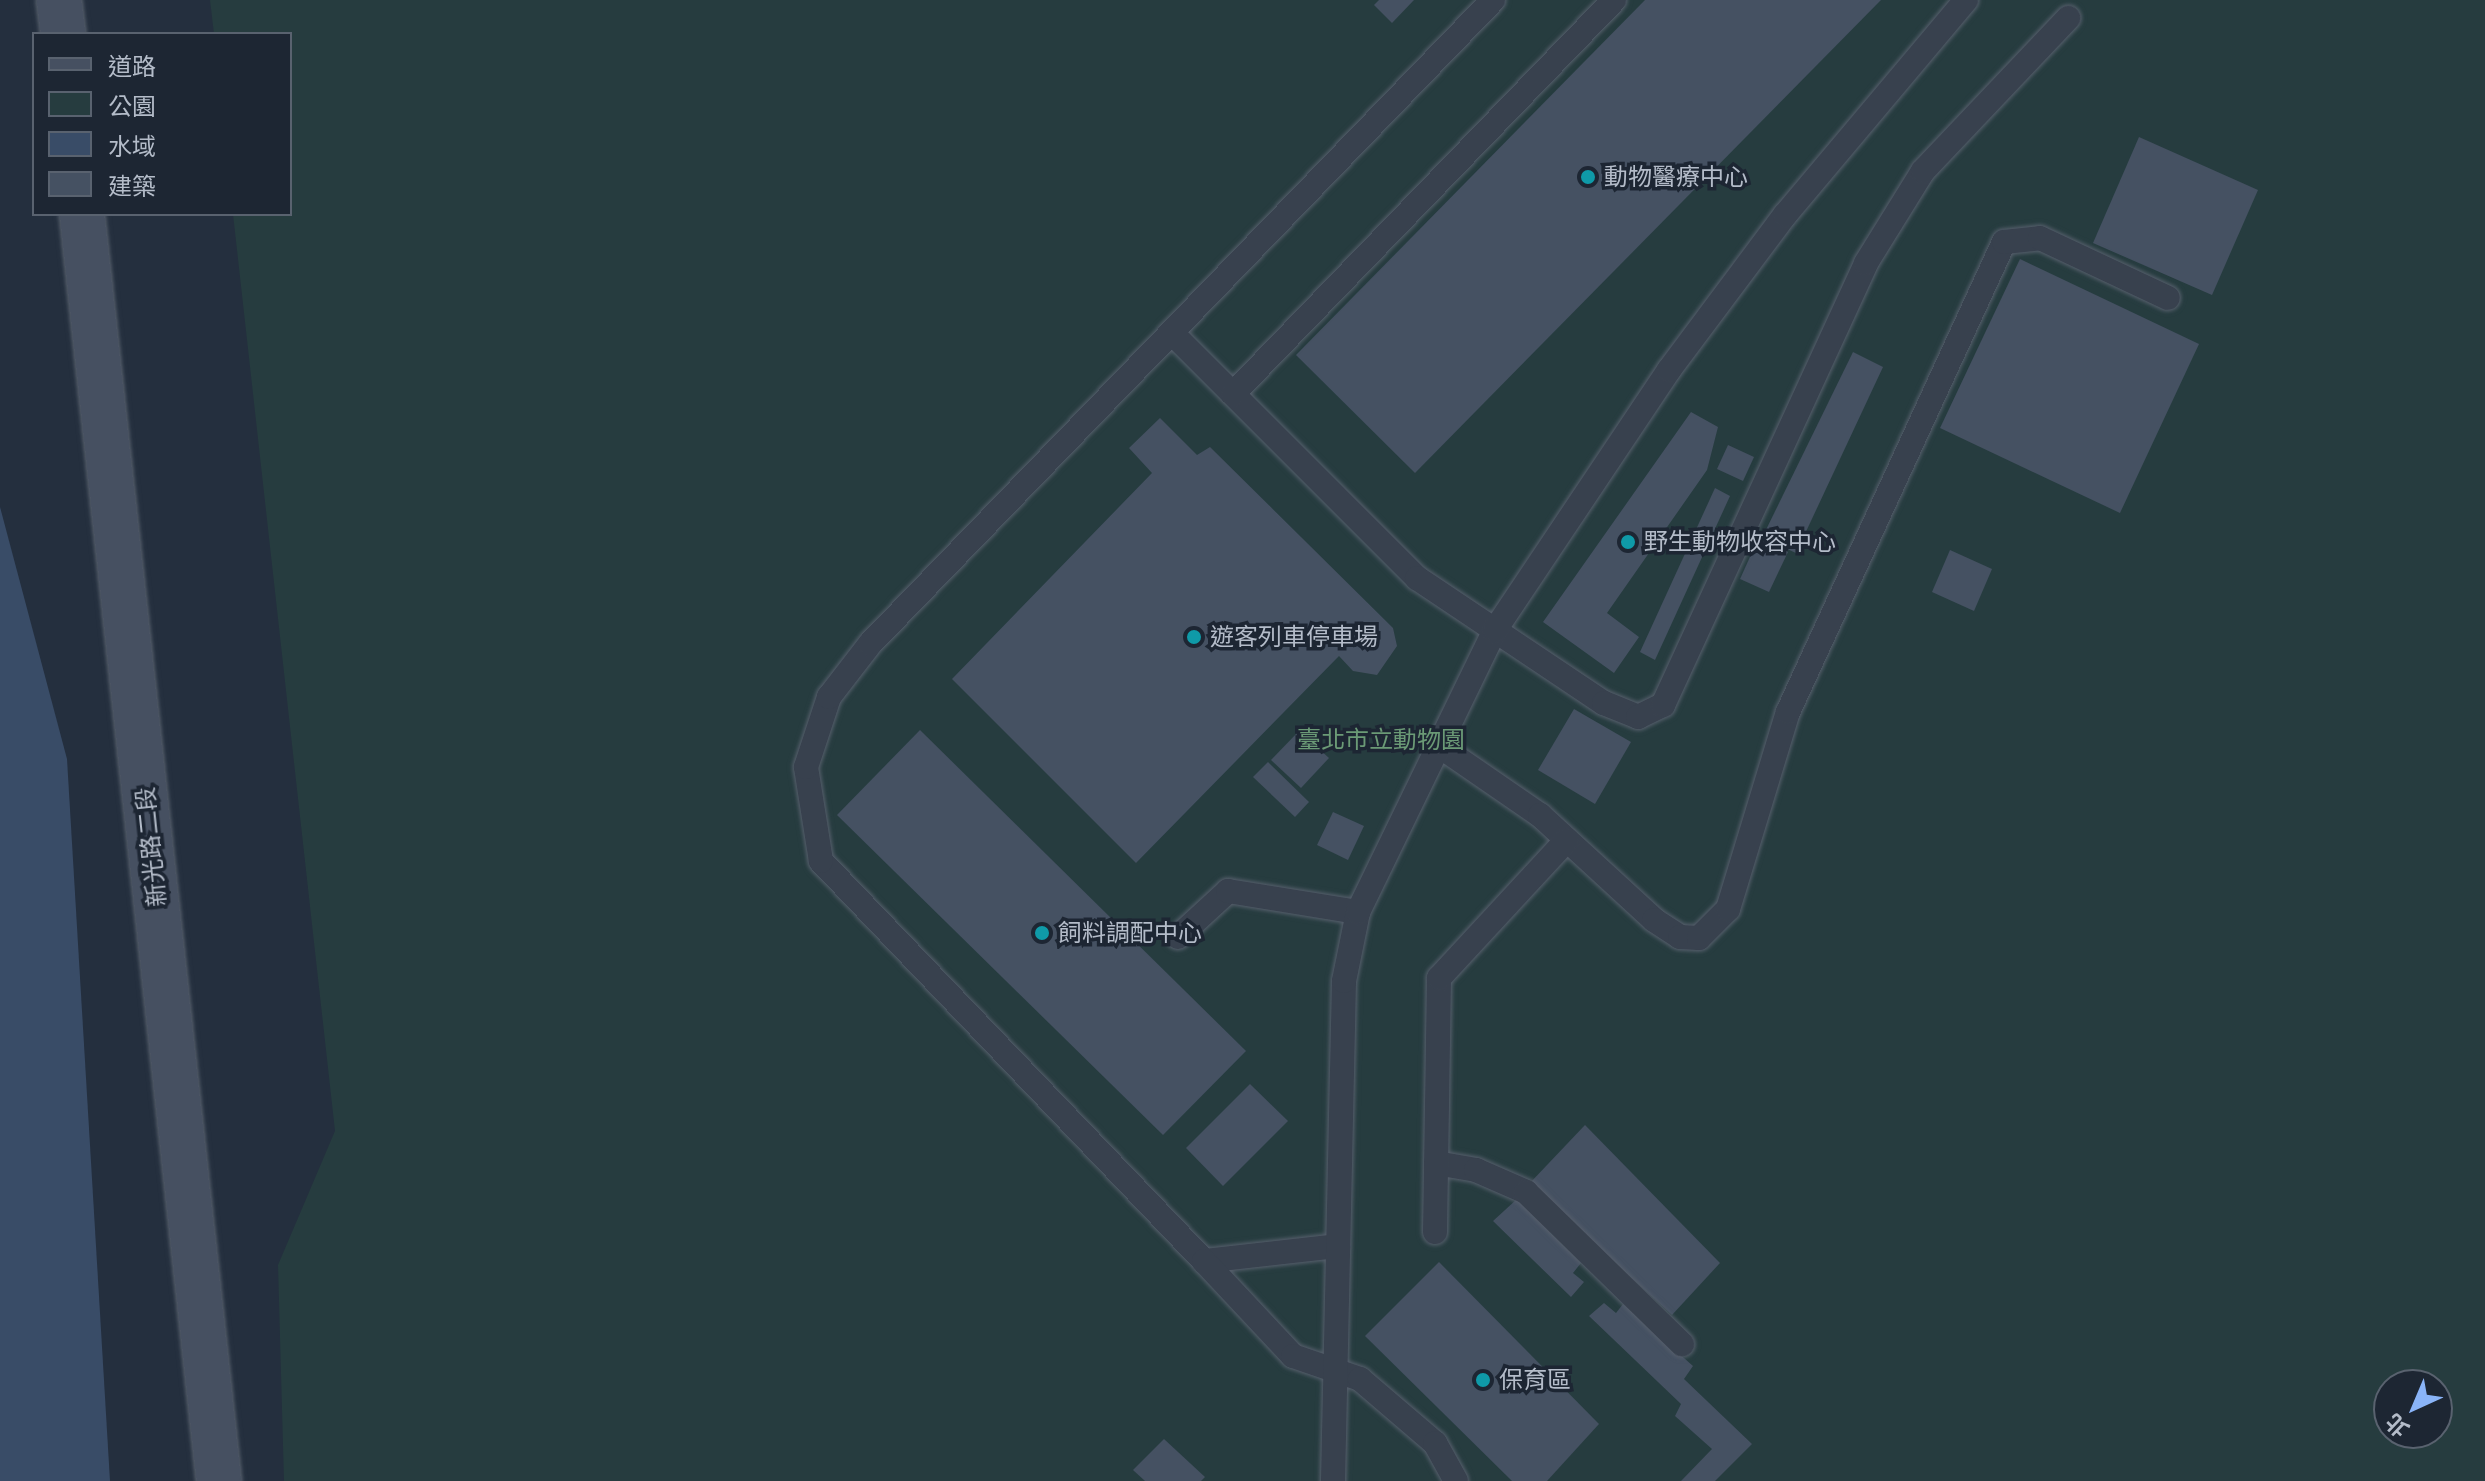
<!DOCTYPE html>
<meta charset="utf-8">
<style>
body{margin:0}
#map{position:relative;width:2485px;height:1481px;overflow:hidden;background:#242f3e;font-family:Helvetica,"Noto Sans TC",sans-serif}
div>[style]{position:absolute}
.green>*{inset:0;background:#263c3f}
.water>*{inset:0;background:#394c67}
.building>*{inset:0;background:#455162}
.roads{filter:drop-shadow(0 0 2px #565f6c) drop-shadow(0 0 2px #565f6c)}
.lane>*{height:24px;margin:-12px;padding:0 12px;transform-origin:12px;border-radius:12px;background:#38414e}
.secondary>*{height:44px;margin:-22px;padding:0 22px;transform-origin:22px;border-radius:22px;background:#465061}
.dots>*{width:22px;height:22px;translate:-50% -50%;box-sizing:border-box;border:4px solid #1d2633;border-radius:50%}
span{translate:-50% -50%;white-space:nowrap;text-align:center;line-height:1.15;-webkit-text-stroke:7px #1d2633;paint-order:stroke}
.poi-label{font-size:24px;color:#b4bcc9}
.left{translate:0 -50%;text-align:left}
.park-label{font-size:24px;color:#6b9a76}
.street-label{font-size:24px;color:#b4bcc9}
.legend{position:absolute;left:32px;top:32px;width:260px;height:184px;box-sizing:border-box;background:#1d2633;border:2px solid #59626f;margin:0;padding:10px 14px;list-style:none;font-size:24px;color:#b4bcc9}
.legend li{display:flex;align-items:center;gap:16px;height:40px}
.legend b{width:40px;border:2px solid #59626f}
.north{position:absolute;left:2373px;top:1369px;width:80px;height:80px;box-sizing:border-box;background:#1d2633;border:2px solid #59626f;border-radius:50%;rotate:224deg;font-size:22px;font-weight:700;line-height:32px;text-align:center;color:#b4bcc9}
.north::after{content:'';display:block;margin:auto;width:28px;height:36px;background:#8ab4f8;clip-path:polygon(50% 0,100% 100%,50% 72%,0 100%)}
</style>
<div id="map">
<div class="green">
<div style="clip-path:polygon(evenodd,210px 0,2485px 0,2485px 1481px,284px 1481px,278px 1265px,335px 1131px,233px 214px,290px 214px,290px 34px,214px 34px,210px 0,2389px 1385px,2437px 1385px,2437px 1433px,2389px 1433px,2389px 1385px)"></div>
</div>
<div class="water">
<div style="clip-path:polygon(0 507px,67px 759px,110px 1481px,0 1481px)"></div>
</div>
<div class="building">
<div style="clip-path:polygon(1379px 0,1414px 0,1392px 23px,1374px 5px)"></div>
<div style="clip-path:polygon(1645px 0,1881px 0,1415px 473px,1296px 355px)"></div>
<div style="clip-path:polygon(2139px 137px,2258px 190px,2212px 295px,2093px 243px)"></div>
<div style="clip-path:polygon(2020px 259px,2199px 344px,2120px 513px,1940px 428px)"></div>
<div style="clip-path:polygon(1853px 352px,1883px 367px,1796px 553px,1762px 538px)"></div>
<div style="clip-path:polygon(1691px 412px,1718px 427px,1707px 470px,1607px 613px,1639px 637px,1614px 673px,1543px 622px)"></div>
<div style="clip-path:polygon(1160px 418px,1197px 455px,1210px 447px,1393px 628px,1397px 646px,1377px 675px,1353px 671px,1339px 656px,1136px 863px,952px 679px,1152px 473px,1129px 448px)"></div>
<div style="clip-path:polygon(1728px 445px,1754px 457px,1743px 481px,1717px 469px)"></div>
<div style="clip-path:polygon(1715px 488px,1730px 496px,1655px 660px,1640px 652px)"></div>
<div style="clip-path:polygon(1758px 539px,1788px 552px,1769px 592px,1740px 579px)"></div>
<div style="clip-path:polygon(1950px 550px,1992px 569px,1974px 611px,1932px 592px)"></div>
<div style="clip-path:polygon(1574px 709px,1631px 742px,1595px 804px,1538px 770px)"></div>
<div style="clip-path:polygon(920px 730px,1246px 1051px,1163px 1135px,837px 815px)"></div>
<div style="clip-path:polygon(1299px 731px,1329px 758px,1301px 788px,1271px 760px)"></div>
<div style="clip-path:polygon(1268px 762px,1309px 802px,1295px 817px,1253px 777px)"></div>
<div style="clip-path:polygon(1333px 812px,1364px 826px,1348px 860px,1317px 845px)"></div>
<div style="clip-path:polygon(1250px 1084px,1288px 1121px,1223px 1186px,1186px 1148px)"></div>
<div style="clip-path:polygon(1585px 1125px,1720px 1263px,1672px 1315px,1529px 1184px)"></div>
<div style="clip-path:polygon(1517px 1199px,1581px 1263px,1573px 1273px,1584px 1282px,1571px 1297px,1493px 1221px)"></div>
<div style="clip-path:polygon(1439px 1262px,1599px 1424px,1547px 1481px,1512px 1481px,1365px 1336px)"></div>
<div style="clip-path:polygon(1604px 1303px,1616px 1313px,1623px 1304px,1693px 1366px,1684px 1379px,1752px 1444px,1715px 1481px,1681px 1481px,1712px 1449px,1675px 1416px,1681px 1404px,1589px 1316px)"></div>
<div style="clip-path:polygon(1164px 1439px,1205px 1477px,1201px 1481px,1145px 1481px,1133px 1470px)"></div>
</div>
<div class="roads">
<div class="lane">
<div style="left:1174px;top:335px;width:344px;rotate:45deg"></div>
<div style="left:1417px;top:578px;width:225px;rotate:33.8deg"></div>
<div style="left:1604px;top:703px;width:37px;rotate:22deg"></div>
<div style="left:1638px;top:717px;width:28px;rotate:-26deg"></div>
<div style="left:1663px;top:705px;width:486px;rotate:-65.3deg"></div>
<div style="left:1866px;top:263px;width:108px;rotate:-58.2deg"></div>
<div style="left:1923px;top:171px;width:211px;rotate:-46.5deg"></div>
<div style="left:1233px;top:394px;width:548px;rotate:-45.96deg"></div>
<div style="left:1438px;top:745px;width:124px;rotate:34.5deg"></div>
<div style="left:1540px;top:815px;width:155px;rotate:42.6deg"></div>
<div style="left:1654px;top:920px;width:31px;rotate:33deg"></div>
<div style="left:1680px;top:937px;width:19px;rotate:3deg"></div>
<div style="left:1699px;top:938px;width:41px;rotate:-45deg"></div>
<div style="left:1728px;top:909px;width:206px;rotate:-73.1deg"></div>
<div style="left:1788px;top:712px;width:517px;rotate:-65.32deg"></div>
<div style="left:2004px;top:242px;width:36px;rotate:-6deg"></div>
<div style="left:2040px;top:238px;width:141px;rotate:25.1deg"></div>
<div style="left:1178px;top:937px;width:68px;rotate:-42.6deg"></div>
<div style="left:1228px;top:891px;width:132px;rotate:9.2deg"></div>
<div style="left:1436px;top:1163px;width:41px;rotate:9.9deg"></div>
<div style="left:1476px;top:1170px;width:55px;rotate:23.7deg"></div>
<div style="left:1526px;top:1192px;width:218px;rotate:44.3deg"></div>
<div style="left:1435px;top:1232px;width:254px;rotate:-89.1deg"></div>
<div style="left:1439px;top:978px;width:188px;rotate:-47.2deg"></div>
<div style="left:1338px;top:1246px;width:135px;rotate:173.6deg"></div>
<div style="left:1204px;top:1261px;width:554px;rotate:-133.76deg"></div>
<div style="left:821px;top:861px;width:95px;rotate:-99.1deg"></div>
<div style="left:806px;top:767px;width:74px;rotate:-71.8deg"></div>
<div style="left:829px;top:697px;width:67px;rotate:-52.3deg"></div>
<div style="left:870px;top:644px;width:896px;rotate:-45.95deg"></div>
<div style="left:1204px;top:1261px;width:130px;rotate:46.9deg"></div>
<div style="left:1293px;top:1356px;width:71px;rotate:18.9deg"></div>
<div style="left:1360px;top:1379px;width:99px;rotate:40.5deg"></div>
<div style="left:1435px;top:1443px;width:43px;rotate:61.1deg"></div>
<div style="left:1333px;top:1481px;width:500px;rotate:-88.74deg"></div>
<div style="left:1344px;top:981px;width:70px;rotate:-78.5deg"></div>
<div style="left:1358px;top:912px;width:314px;rotate:-64.1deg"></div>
<div style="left:1495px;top:630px;width:313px;rotate:-56.2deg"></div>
<div style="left:1669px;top:370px;width:194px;rotate:-53.2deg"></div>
<div style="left:1785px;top:215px;width:281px;rotate:-49.9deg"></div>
</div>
<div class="secondary">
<div style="left:59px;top:0;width:34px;rotate:83deg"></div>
<div style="left:82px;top:214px;width:1274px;rotate:83.83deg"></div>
</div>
</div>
<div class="dots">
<div style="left:1588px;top:177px;background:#0f9aa8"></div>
<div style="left:1628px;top:542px;background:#0f9aa8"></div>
<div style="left:1194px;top:637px;background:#0f9aa8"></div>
<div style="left:1042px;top:933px;background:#0f9aa8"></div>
<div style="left:1483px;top:1380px;background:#0f9aa8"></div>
</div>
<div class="poi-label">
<span class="left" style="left:1604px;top:177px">動物醫療中心</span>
<span class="left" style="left:1644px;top:542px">野生動物收容中心</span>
<span class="left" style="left:1210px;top:637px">遊客列車停車場</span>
<span class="left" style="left:1058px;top:933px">飼料調配中心</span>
<span class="left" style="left:1499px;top:1380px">保育區</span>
</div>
<div class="park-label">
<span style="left:1381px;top:740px">臺北市立動物園</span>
</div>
<div class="street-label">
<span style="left:151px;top:847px;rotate:-96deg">新光路二段</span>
</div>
<ul class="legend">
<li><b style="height:10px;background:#465061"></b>道路</li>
<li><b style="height:22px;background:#263c3f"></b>公園</li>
<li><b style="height:22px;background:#394c67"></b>水域</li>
<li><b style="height:22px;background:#455162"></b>建築</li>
</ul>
<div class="north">北</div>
</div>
